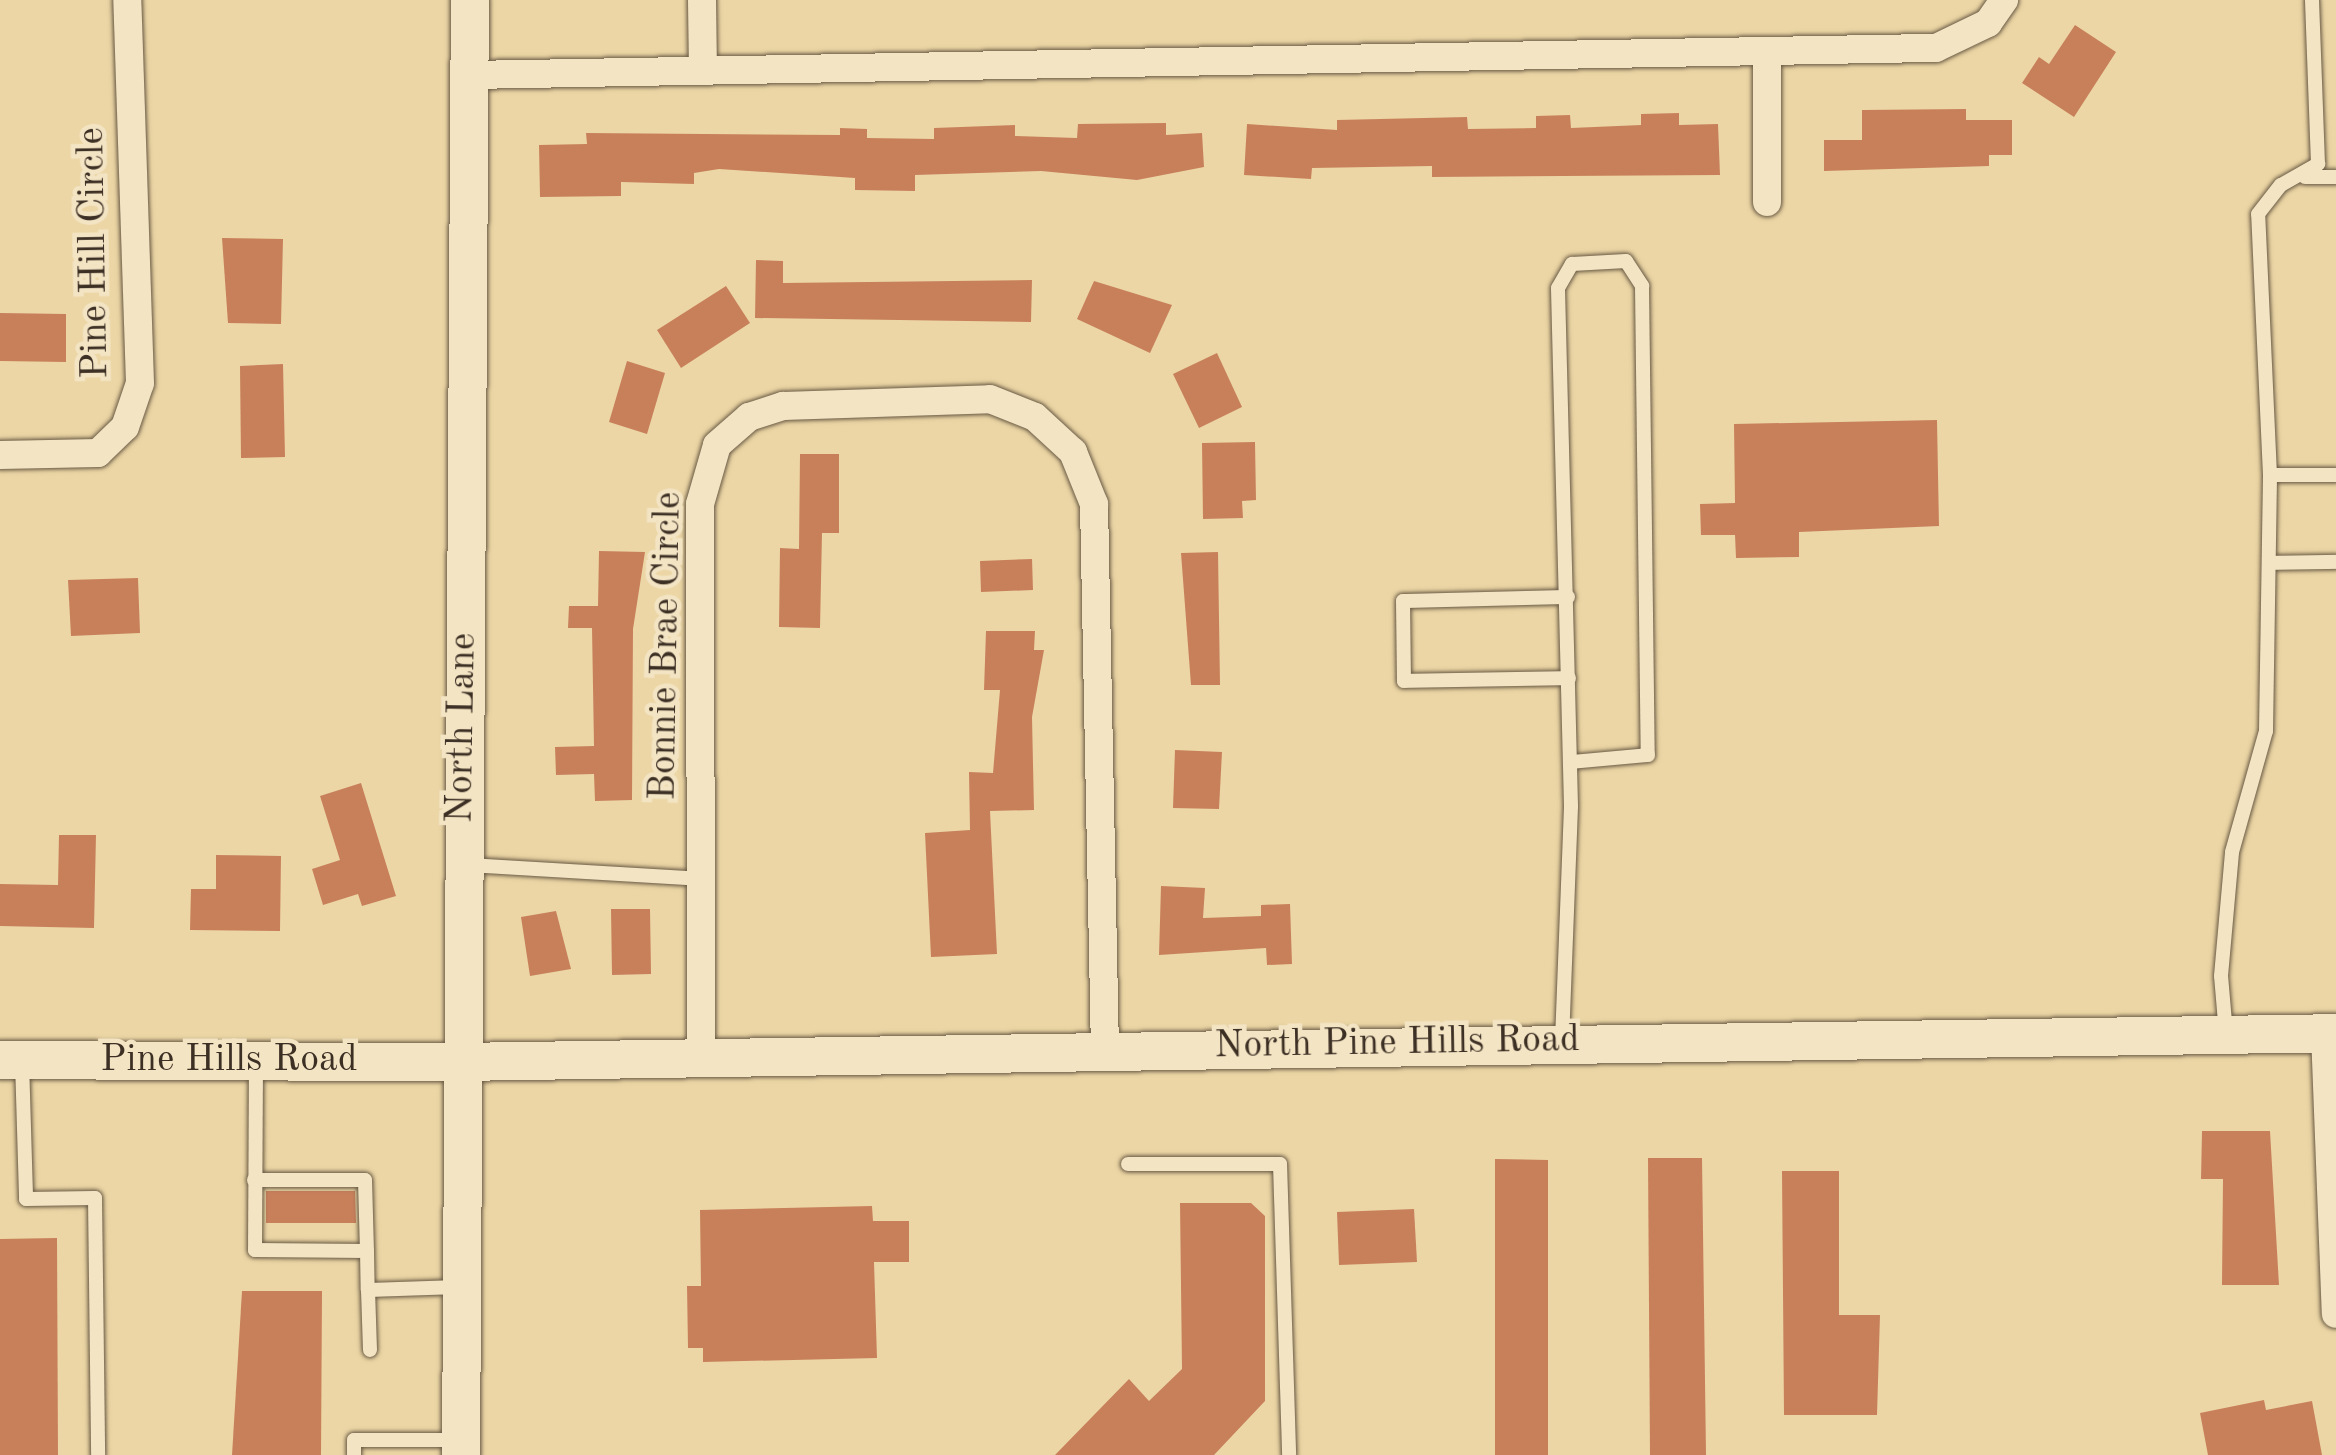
<!DOCTYPE html>
<style>
body{margin:0}
#map{position:relative;width:2336px;height:1455px;overflow:hidden;background:#ecd6a5;font-family:"Old Standard TT",serif}
div>[style]{position:absolute}
.building>*{inset:0;background:#c8805b}
.roads{filter:drop-shadow(0 0 2px #685944) drop-shadow(0 0 2px #685944)}
.lane>*{height:14px;margin:-7px;padding:0 7px;transform-origin:7px;border-radius:7px;background:#f3e4c4}
.street>*{height:28px;margin:-14px;padding:0 14px;transform-origin:14px;border-radius:14px;background:#f3e4c4}
.secondary>*{height:38px;margin:-19px;padding:0 19px;transform-origin:19px;border-radius:19px;background:#f3e4c4}
span{translate:-50% -50%;white-space:nowrap;text-align:center;line-height:1.15;-webkit-text-stroke:9px #f3e4c4;paint-order:stroke}
.street-label{font-size:38px;color:#3c2f24}
</style>
<div id="map">
<div class="building">
<div style="clip-path:polygon(2075px 25px,2116px 52px,2074px 117px,2022px 83px,2039px 57px,2049px 64px)"></div>
<div style="clip-path:polygon(1966px 109px,1966px 120px,2012px 120px,2012px 155px,1989px 155px,1989px 166px,1824px 171px,1824px 140px,1862px 140px,1862px 110px)"></div>
<div style="clip-path:polygon(1679px 113px,1679px 125px,1718px 124px,1720px 175px,1432px 177px,1432px 166px,1312px 168px,1311px 179px,1244px 175px,1247px 124px,1337px 130px,1337px 120px,1467px 117px,1468px 129px,1536px 128px,1536px 116px,1570px 115px,1571px 128px,1641px 125px,1641px 114px)"></div>
<div style="clip-path:polygon(1166px 123px,1166px 135px,1202px 133px,1204px 167px,1137px 180px,1041px 171px,915px 175px,915px 191px,855px 190px,855px 178px,719px 169px,694px 173px,694px 184px,621px 182px,621px 196px,540px 197px,539px 145px,587px 144px,586px 133px,840px 135px,840px 128px,867px 129px,867px 138px,934px 139px,934px 128px,1015px 125px,1015px 136px,1077px 138px,1078px 124px)"></div>
<div style="clip-path:polygon(222px 238px,283px 239px,281px 324px,228px 323px)"></div>
<div style="clip-path:polygon(756px 260px,783px 261px,783px 283px,1032px 280px,1031px 322px,755px 318px)"></div>
<div style="clip-path:polygon(1094px 281px,1172px 305px,1150px 353px,1077px 319px)"></div>
<div style="clip-path:polygon(726px 286px,750px 323px,681px 368px,657px 330px)"></div>
<div style="clip-path:polygon(0 313px,66px 314px,66px 362px,0 361px)"></div>
<div style="clip-path:polygon(1217px 353px,1242px 407px,1199px 428px,1173px 374px)"></div>
<div style="clip-path:polygon(627px 361px,665px 373px,647px 434px,609px 422px)"></div>
<div style="clip-path:polygon(283px 364px,285px 457px,241px 458px,240px 366px)"></div>
<div style="clip-path:polygon(1937px 420px,1939px 526px,1799px 532px,1799px 557px,1736px 558px,1735px 535px,1701px 535px,1700px 504px,1735px 503px,1734px 424px)"></div>
<div style="clip-path:polygon(1255px 442px,1256px 500px,1242px 501px,1243px 518px,1203px 519px,1202px 443px)"></div>
<div style="clip-path:polygon(800px 454px,839px 454px,839px 533px,822px 533px,820px 628px,779px 627px,780px 548px,799px 549px)"></div>
<div style="clip-path:polygon(599px 551px,645px 552px,633px 629px,632px 800px,595px 801px,594px 774px,556px 775px,555px 747px,594px 746px,592px 628px,568px 628px,569px 606px,598px 606px)"></div>
<div style="clip-path:polygon(1218px 552px,1220px 685px,1191px 685px,1181px 553px)"></div>
<div style="clip-path:polygon(1032px 559px,1033px 590px,981px 592px,980px 561px)"></div>
<div style="clip-path:polygon(138px 578px,140px 633px,71px 636px,68px 580px)"></div>
<div style="clip-path:polygon(986px 631px,1035px 631px,1034px 650px,1044px 650px,1032px 717px,1034px 810px,990px 811px,997px 954px,931px 957px,925px 833px,970px 830px,969px 772px,993px 773px,1000px 690px,984px 690px)"></div>
<div style="clip-path:polygon(1175px 750px,1222px 752px,1219px 809px,1173px 808px)"></div>
<div style="clip-path:polygon(361px 783px,396px 896px,362px 906px,358px 894px,323px 905px,312px 869px,340px 860px,320px 796px)"></div>
<div style="clip-path:polygon(59px 835px,96px 835px,94px 928px,0 926px,0 884px,58px 885px)"></div>
<div style="clip-path:polygon(216px 855px,281px 856px,280px 931px,190px 930px,191px 889px,216px 889px)"></div>
<div style="clip-path:polygon(1161px 886px,1205px 888px,1203px 918px,1261px 916px,1261px 905px,1290px 904px,1292px 964px,1267px 965px,1266px 948px,1159px 955px)"></div>
<div style="clip-path:polygon(611px 909px,650px 909px,651px 974px,612px 975px)"></div>
<div style="clip-path:polygon(556px 911px,571px 969px,530px 976px,521px 917px)"></div>
<div style="clip-path:polygon(2202px 1131px,2270px 1131px,2279px 1285px,2222px 1285px,2223px 1179px,2201px 1179px)"></div>
<div style="clip-path:polygon(1648px 1158px,1702px 1158px,1706px 1455px,1650px 1455px)"></div>
<div style="clip-path:polygon(1495px 1159px,1548px 1160px,1548px 1455px,1495px 1455px)"></div>
<div style="clip-path:polygon(1782px 1171px,1839px 1171px,1839px 1315px,1880px 1315px,1877px 1415px,1784px 1415px)"></div>
<div style="clip-path:polygon(266px 1191px,355px 1191px,356px 1223px,266px 1223px)"></div>
<div style="clip-path:polygon(1180px 1203px,1251px 1203px,1265px 1216px,1265px 1401px,1214px 1455px,1055px 1455px,1129px 1379px,1149px 1401px,1182px 1369px)"></div>
<div style="clip-path:polygon(872px 1206px,873px 1221px,909px 1221px,909px 1262px,874px 1262px,877px 1358px,703px 1362px,703px 1348px,688px 1348px,687px 1286px,701px 1286px,700px 1210px)"></div>
<div style="clip-path:polygon(1414px 1209px,1417px 1262px,1339px 1265px,1337px 1212px)"></div>
<div style="clip-path:polygon(57px 1238px,58px 1455px,0 1455px,0 1239px)"></div>
<div style="clip-path:polygon(242px 1291px,322px 1291px,321px 1455px,232px 1455px)"></div>
<div style="clip-path:polygon(2264px 1400px,2266px 1410px,2312px 1401px,2322px 1455px,2208px 1455px,2200px 1413px)"></div>
</div>
<div class="roads">
<div class="lane">
<div style="left:2305px;top:177px;width:31px"></div>
<div style="left:2270px;top:475px;width:261px;rotate:-92.6deg"></div>
<div style="left:2258px;top:214px;width:37px;rotate:-52deg"></div>
<div style="left:2281px;top:185px;width:43px;rotate:-29.6deg"></div>
<div style="left:2318px;top:164px;width:164px;rotate:-92.1deg"></div>
<div style="left:2269px;top:563px;width:67px;rotate:-0.9deg"></div>
<div style="left:1568px;top:597px;width:165px;rotate:178.6deg"></div>
<div style="left:1403px;top:601px;width:80px;rotate:89.3deg"></div>
<div style="left:1404px;top:681px;width:165px;rotate:-1deg"></div>
<div style="left:467px;top:865px;width:234px;rotate:3.4deg"></div>
<div style="left:2226px;top:1034px;width:58px;rotate:-94.9deg"></div>
<div style="left:2221px;top:976px;width:124px;rotate:-84.9deg"></div>
<div style="left:2232px;top:852px;width:126px;rotate:-74.3deg"></div>
<div style="left:2266px;top:731px;width:256px;rotate:-89.1deg"></div>
<div style="left:2270px;top:475px;width:66px"></div>
<div style="left:1562px;top:1041px;width:235px;rotate:-87.8deg"></div>
<div style="left:1571px;top:806px;width:518px;rotate:-91.44deg"></div>
<div style="left:1558px;top:288px;width:28px;rotate:-60deg"></div>
<div style="left:1572px;top:264px;width:54px;rotate:-3.2deg"></div>
<div style="left:1626px;top:261px;width:30px;rotate:57deg"></div>
<div style="left:1642px;top:286px;width:469px;rotate:89.3deg"></div>
<div style="left:1648px;top:755px;width:77px;rotate:174.8deg"></div>
<div style="left:22px;top:1061px;width:138px;rotate:88.3deg"></div>
<div style="left:26px;top:1199px;width:69px;rotate:-0.8deg"></div>
<div style="left:95px;top:1198px;width:257px;rotate:89.3deg"></div>
<div style="left:256px;top:1062px;width:188px;rotate:90.3deg"></div>
<div style="left:255px;top:1250px;width:112px;rotate:0.5deg"></div>
<div style="left:367px;top:1251px;width:39px;rotate:89deg"></div>
<div style="left:1128px;top:1164px;width:152px"></div>
<div style="left:1280px;top:1164px;width:291px;rotate:88.2deg"></div>
<div style="left:254px;top:1180px;width:111px"></div>
<div style="left:365px;top:1180px;width:71px;rotate:88.4deg"></div>
<div style="left:370px;top:1350px;width:60px;rotate:-91.9deg"></div>
<div style="left:368px;top:1290px;width:91px;rotate:-1.9deg"></div>
<div style="left:354px;top:1455px;width:15px;rotate:-90deg"></div>
<div style="left:354px;top:1440px;width:106px"></div>
</div>
<div class="street">
<div style="left:702px;top:0;width:69px;rotate:89.2deg"></div>
<div style="left:1767px;top:51px;width:151px;rotate:90deg"></div>
<div style="left:470px;top:75px;width:1466px;rotate:-1.06deg"></div>
<div style="left:1936px;top:48px;width:58px;rotate:-25.7deg"></div>
<div style="left:1988px;top:23px;width:28px;rotate:-55deg"></div>
<div style="left:0;top:455px;width:98px;rotate:-1.2deg"></div>
<div style="left:98px;top:453px;width:37px;rotate:-44deg"></div>
<div style="left:125px;top:427px;width:46px;rotate:-71.2deg"></div>
<div style="left:140px;top:383px;width:383px;rotate:-91.9deg"></div>
<div style="left:2325px;top:1033px;width:281px;rotate:87.8deg"></div>
<div style="left:701px;top:1058px;width:554px;rotate:-90.1deg"></div>
<div style="left:700px;top:504px;width:61px;rotate:-73.9deg"></div>
<div style="left:717px;top:445px;width:43px;rotate:-41.2deg"></div>
<div style="left:749px;top:417px;width:36px;rotate:-18deg"></div>
<div style="left:783px;top:406px;width:207px;rotate:-1.9deg"></div>
<div style="left:990px;top:399px;width:48px;rotate:21.8deg"></div>
<div style="left:1035px;top:417px;width:52px;rotate:42.6deg"></div>
<div style="left:1073px;top:452px;width:56px;rotate:68deg"></div>
<div style="left:1094px;top:504px;width:546px;rotate:88.85deg"></div>
</div>
<div class="secondary">
<div style="left:0;top:1060px;width:458px;rotate:0.3deg"></div>
<div style="left:458px;top:1062px;width:1878px;rotate:-0.88deg"></div>
<div style="left:461px;top:1455px;width:1455px;rotate:-89.65deg"></div>
</div>
</div>
<div class="street-label">
<span style="left:95px;top:253px;rotate:-91deg">Pine Hill Circle</span>
<span style="left:667px;top:646px;rotate:-89deg">Bonnie Brae Circle</span>
<span style="left:463px;top:728px;rotate:-89deg">North Lane</span>
<span style="left:1397px;top:1044px;rotate:-1deg">North Pine Hills Road</span>
<span style="left:229px;top:1061px">Pine Hills Road</span>
</div>
</div>
